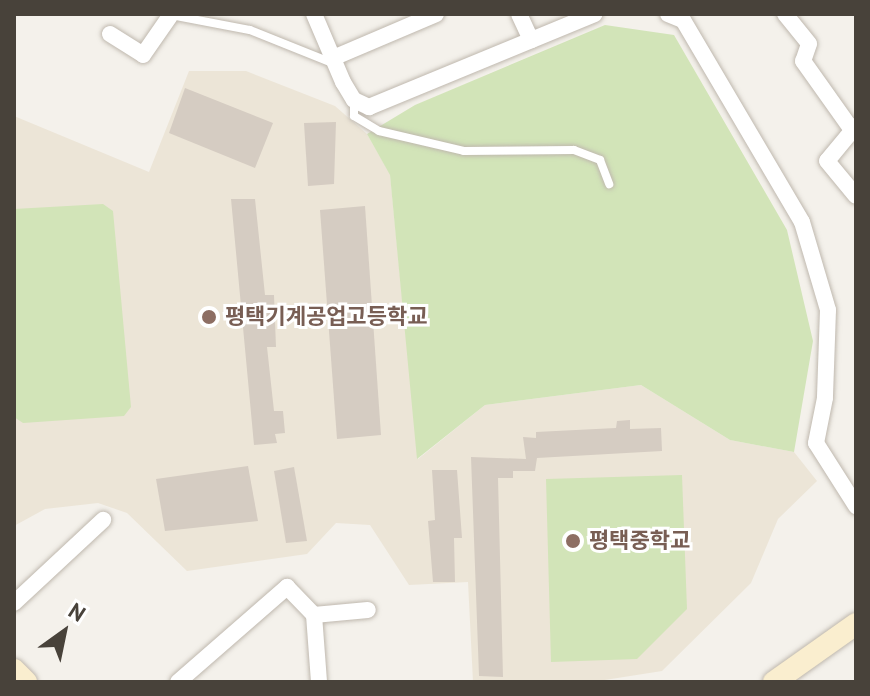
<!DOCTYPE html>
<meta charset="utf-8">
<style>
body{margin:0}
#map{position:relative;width:870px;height:696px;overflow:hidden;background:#f4f1eb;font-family:"PT Sans","Noto Sans KR",sans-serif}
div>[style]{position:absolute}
.education>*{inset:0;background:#ece5d7}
.green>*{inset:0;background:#d2e4b8}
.building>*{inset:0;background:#d5ccc2}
.roads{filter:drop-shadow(0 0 2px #bfb8ae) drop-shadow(0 0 2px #bfb8ae)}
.lane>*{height:8px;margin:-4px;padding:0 4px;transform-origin:4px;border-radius:4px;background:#fff}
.street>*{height:16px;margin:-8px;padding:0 8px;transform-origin:8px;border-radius:8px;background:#fff}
.secondary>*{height:22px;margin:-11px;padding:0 11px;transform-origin:11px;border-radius:11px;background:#faeecf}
.dots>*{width:22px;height:22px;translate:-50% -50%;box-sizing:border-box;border:4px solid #fff;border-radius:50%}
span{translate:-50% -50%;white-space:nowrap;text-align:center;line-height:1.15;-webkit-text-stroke:6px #fff;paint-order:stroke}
.education-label{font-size:22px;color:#785e54;font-weight:700}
.left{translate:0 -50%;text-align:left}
.frame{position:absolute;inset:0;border:16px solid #48423a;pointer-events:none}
.north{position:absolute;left:24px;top:592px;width:80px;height:80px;-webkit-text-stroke:6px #fff;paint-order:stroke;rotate:33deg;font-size:22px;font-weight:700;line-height:32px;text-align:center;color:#48423a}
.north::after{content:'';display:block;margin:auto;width:28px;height:36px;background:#48423a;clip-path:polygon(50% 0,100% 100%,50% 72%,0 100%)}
</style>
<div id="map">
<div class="education">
<div style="clip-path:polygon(189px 71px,246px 71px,335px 106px,367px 134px,390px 174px,418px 459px,485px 405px,641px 385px,730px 440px,794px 452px,817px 481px,778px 519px,751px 583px,662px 671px,592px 682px,473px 682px,468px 582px,409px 585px,370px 525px,336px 523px,307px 554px,187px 571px,127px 513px,98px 503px,45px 509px,14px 526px,14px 116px,149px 172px)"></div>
</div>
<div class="green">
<div style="clip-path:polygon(605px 25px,674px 35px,787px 230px,813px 341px,794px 452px,730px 440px,641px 385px,485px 405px,417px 459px,390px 175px,367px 134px,415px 105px)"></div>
<div style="clip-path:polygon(103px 204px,113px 211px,131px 407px,124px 416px,23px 423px,14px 417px,14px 209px)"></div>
<div style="clip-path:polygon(682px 475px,687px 609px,637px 659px,551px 662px,546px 479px)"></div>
</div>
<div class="building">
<div style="clip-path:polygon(185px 88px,273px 123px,255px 168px,169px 133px)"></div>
<div style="clip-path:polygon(336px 122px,334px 184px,308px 186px,304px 123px)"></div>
<div style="clip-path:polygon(231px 199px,255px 199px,265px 295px,274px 295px,276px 347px,267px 347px,274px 411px,283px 411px,285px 433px,275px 434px,277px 443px,254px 445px)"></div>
<div style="clip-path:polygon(365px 206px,381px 435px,337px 439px,320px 210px)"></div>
<div style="clip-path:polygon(630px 420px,630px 429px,661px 428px,662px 451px,537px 458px,535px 471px,513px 471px,513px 478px,498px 478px,503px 677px,479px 676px,471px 457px,526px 459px,523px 437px,536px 438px,536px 432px,616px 428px,617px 421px)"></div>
<div style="clip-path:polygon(248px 466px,258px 521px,165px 531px,156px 479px)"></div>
<div style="clip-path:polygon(294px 467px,307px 541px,286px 543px,274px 471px)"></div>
<div style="clip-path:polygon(432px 470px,457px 470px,462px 538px,454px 538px,455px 582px,433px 582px,428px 521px,435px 520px)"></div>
</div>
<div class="roads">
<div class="lane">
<div style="left:171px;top:15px;width:80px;rotate:10.8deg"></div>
<div style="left:250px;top:30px;width:92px;rotate:21.8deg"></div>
<div style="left:354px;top:101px;width:15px;rotate:90deg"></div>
<div style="left:354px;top:116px;width:29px;rotate:31deg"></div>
<div style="left:379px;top:131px;width:87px;rotate:13.2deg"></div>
<div style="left:464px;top:151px;width:110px;rotate:-0.5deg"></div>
<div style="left:574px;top:150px;width:28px;rotate:21deg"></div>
<div style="left:600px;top:160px;width:26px;rotate:69deg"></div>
</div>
<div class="street">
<div style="left:314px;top:14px;width:74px;rotate:66.9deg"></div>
<div style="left:343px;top:82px;width:21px;rotate:59deg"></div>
<div style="left:354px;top:100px;width:17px;rotate:25deg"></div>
<div style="left:369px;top:107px;width:244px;rotate:-22.4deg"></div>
<div style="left:519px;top:14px;width:29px;rotate:65deg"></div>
<div style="left:668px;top:14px;width:16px;rotate:22deg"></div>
<div style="left:683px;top:20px;width:234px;rotate:59.5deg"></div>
<div style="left:802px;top:222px;width:92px;rotate:73.5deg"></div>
<div style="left:828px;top:310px;width:88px;rotate:92deg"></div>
<div style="left:825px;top:398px;width:46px;rotate:101.3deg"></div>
<div style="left:816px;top:443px;width:75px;rotate:57.6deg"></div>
<div style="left:785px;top:14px;width:38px;rotate:51deg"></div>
<div style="left:809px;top:44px;width:18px;rotate:109deg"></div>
<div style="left:803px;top:61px;width:85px;rotate:54.6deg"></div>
<div style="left:110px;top:34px;width:39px;rotate:32deg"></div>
<div style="left:143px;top:55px;width:47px;rotate:-55.3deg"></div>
<div style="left:333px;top:58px;width:112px;rotate:-23.1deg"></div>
<div style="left:856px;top:126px;width:45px;rotate:129.6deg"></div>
<div style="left:827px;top:161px;width:45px;rotate:50.4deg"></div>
<div style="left:14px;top:603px;width:122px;rotate:-43deg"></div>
<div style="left:314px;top:615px;width:54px;rotate:-5.3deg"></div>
<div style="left:178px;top:682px;width:145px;rotate:-41.1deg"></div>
<div style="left:287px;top:587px;width:39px;rotate:46deg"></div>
<div style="left:314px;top:615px;width:67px;rotate:85.7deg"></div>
</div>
<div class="secondary">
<div style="left:14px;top:670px;width:17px;rotate:45deg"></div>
<div style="left:774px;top:682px;width:100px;rotate:-35.3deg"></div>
</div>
</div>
<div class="dots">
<div style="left:209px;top:317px;background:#8d6e63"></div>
<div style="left:573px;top:541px;background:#8d6e63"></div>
</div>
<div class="education-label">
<span class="left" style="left:225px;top:317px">평택기계공업고등학교</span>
<span class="left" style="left:589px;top:541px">평택중학교</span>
</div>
<div class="frame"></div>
<div class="north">N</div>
</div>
